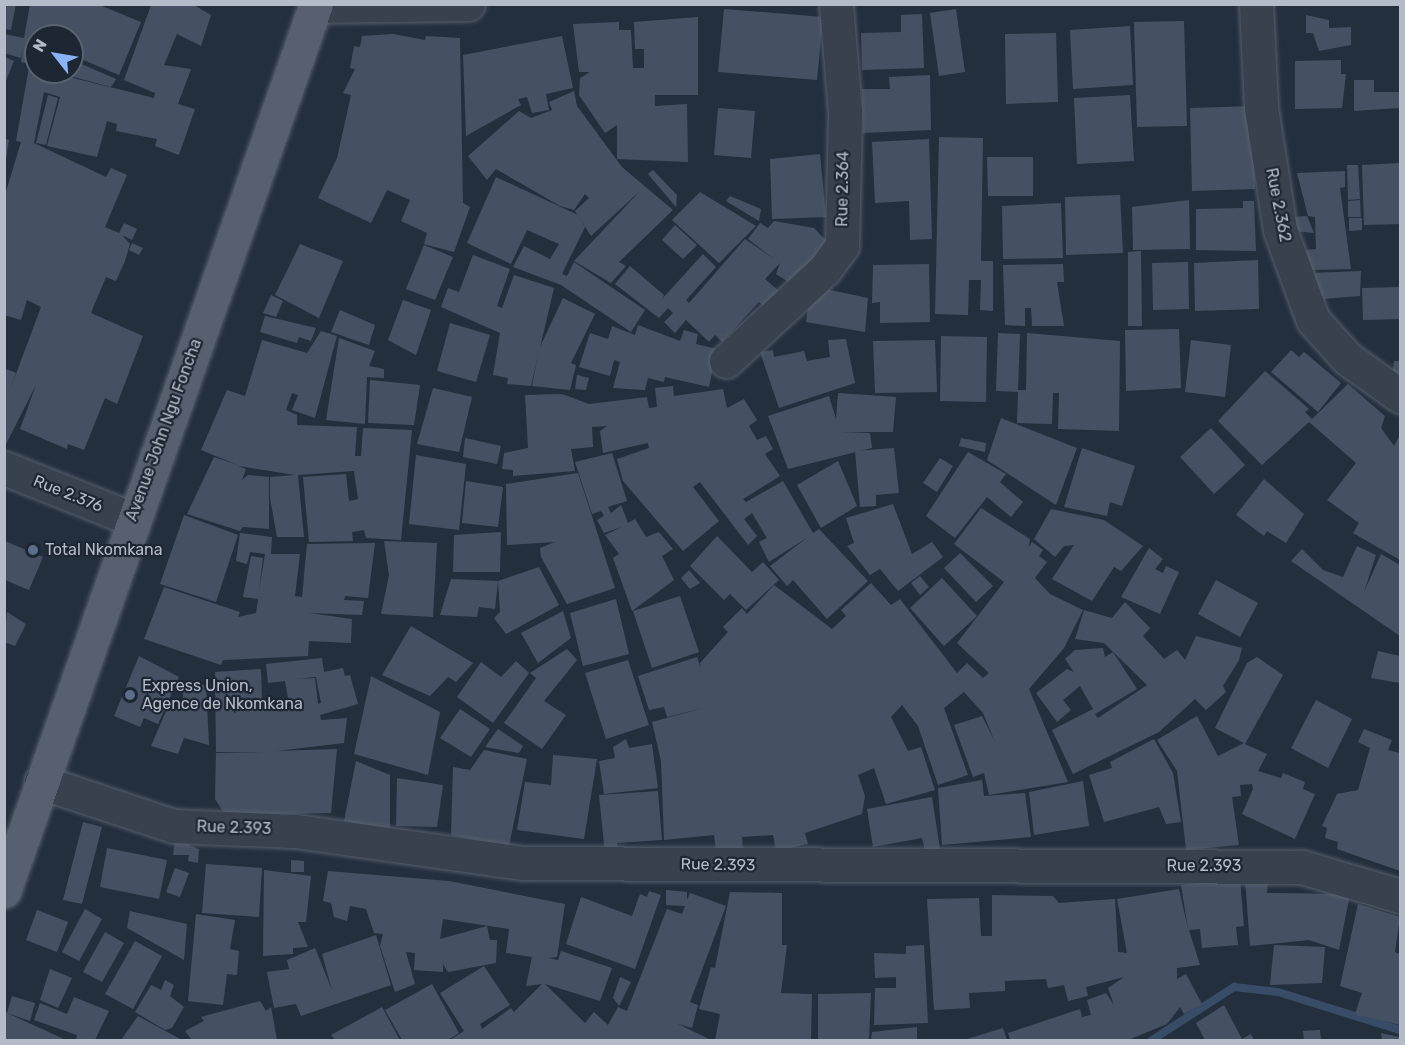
<!DOCTYPE html>
<style>
body{margin:0}
#map{position:relative;width:1405px;height:1045px;overflow:hidden;background:#242f3e;font-family:Rubik,sans-serif}
div>[style]{position:absolute}
.stream>*{height:8px;margin:-4px;padding:0 4px;transform-origin:4px;border-radius:4px;background:#394c67}
.building>*{inset:0;background:#455162}
.roads{filter:drop-shadow(0 0 2px #565f6c) drop-shadow(0 0 2px #565f6c)}
.minor>*{height:33px;margin:-16.5px;padding:0 16.5px;transform-origin:16.5px;border-radius:16.5px;background:#38414e}
.major>*{height:33px;margin:-16.5px;padding:0 16.5px;transform-origin:16.5px;border-radius:16.5px;background:#56606e}
.dots>*{width:16px;height:16px;translate:-50% -50%;box-sizing:border-box;border:3px solid #1d2633;border-radius:50%}
span{translate:-50% -50%;white-space:nowrap;text-align:center;line-height:1.15;-webkit-text-stroke:4.5px #1d2633;paint-order:stroke}
.street-label{font-size:16px;color:#b4bcc9}
.poi-label{font-size:16px;color:#b4bcc9}
.left{translate:0 -50%;text-align:left}
.frame{position:absolute;inset:0;border:6px solid #b4bcc9;pointer-events:none}
.north{position:absolute;left:24px;top:24px;width:60px;height:60px;box-sizing:border-box;background:#1d2633;border:2px solid #59626f;border-radius:50%;rotate:301deg;font-size:16px;font-weight:700;line-height:24px;text-align:center;color:#b4bcc9}
.north::after{content:'';display:block;margin:auto;width:21px;height:27px;background:#8ab4f8;clip-path:polygon(50% 0,100% 100%,50% 72%,0 100%)}
</style>
<div id="map">
<div class="stream">
<div style="left:1152px;top:1040px;width:98px;rotate:-32.9deg"></div>
<div style="left:1234px;top:987px;width:44px;rotate:6.5deg"></div>
<div style="left:1278px;top:992px;width:128px;rotate:17.3deg"></div>
</div>
<div class="building">
<div style="clip-path:polygon(4px 4px,16px 4px,11px 30px,4px 29px)"></div>
<div style="clip-path:polygon(30px 4px,97px 4px,141px 22px,119px 75px,81px 59px,79px 63px,116px 79px,111px 87px,59px 73px,72px 72px,72px 36px,36px 36px,36px 66px,21px 62px,23px 45px,21px 58px,4px 53px,4px 34px,24px 38px)"></div>
<div style="clip-path:polygon(151px 5px,194px 5px,211px 15px,201px 46px,177px 34px,164px 65px,191px 69px,178px 104px,195px 109px,179px 155px,155px 146px,157px 139px,116px 131px,117px 124px,107px 121px,97px 157px,47px 146px,60px 97px,44px 92px,34px 143px,106px 177px,111px 168px,127px 175px,105px 227px,119px 233px,124px 223px,137px 229px,132px 240px,122px 235px,130px 244px,125px 261px,116px 281px,106px 277px,91px 313px,143px 336px,117px 404px,105px 398px,84px 450px,68px 444px,67px 449px,20px 429px,36px 385px,4px 448px,4px 368px,16px 373px,10px 390px,41px 307px,27px 300px,21px 320px,4px 315px,4px 198px,21px 142px,16px 141px,29px 67px,154px 98px,155px 93px,124px 80px)"></div>
<div style="clip-path:polygon(724px 9px,823px 17px,817px 80px,718px 72px)"></div>
<div style="clip-path:polygon(956px 9px,965px 72px,939px 76px,930px 13px)"></div>
<div style="clip-path:polygon(922px 14px,924px 68px,862px 70px,861px 33px,901px 32px,901px 15px)"></div>
<div style="clip-path:polygon(1306px 15px,1329px 20px,1329px 28px,1351px 27px,1351px 45px,1319px 51px,1313px 33px,1306px 33px)"></div>
<div style="clip-path:polygon(698px 17px,698px 95px,655px 95px,655px 106px,687px 104px,688px 162px,617px 159px,617px 125px,605px 133px,579px 95px,580px 78px,590px 72px,579px 72px,573px 24px,619px 22px,619px 30px,631px 30px,633px 68px,644px 68px,644px 49px,635px 49px,634px 22px)"></div>
<div style="clip-path:polygon(1184px 21px,1187px 126px,1137px 127px,1134px 22px)"></div>
<div style="clip-path:polygon(1130px 26px,1133px 85px,1073px 89px,1070px 30px)"></div>
<div style="clip-path:polygon(1056px 33px,1058px 102px,1006px 104px,1005px 34px)"></div>
<div style="clip-path:polygon(393px 34px,425px 40px,426px 36px,460px 38px,463px 203px,470px 207px,454px 252px,424px 244px,427px 233px,401px 221px,410px 200px,387px 190px,371px 223px,318px 198px,337px 158px,351px 95px,343px 93px,355px 69px,350px 68px,354px 46px,360px 47px,362px 36px)"></div>
<div style="clip-path:polygon(562px 36px,573px 88px,546px 94px,549px 110px,532px 113px,527px 97px,518px 99px,521px 105px,466px 136px,463px 55px)"></div>
<div style="clip-path:polygon(5px 57px,14px 61px,5px 83px)"></div>
<div style="clip-path:polygon(1341px 60px,1341px 74px,1346px 74px,1342px 108px,1295px 109px,1295px 61px)"></div>
<div style="clip-path:polygon(930px 75px,931px 130px,863px 133px,862px 89px,890px 89px,889px 77px)"></div>
<div style="clip-path:polygon(1354px 80px,1374px 80px,1374px 92px,1400px 92px,1400px 108px,1354px 111px)"></div>
<div style="clip-path:polygon(574px 91px,577px 106px,622px 167px,673px 210px,619px 262px,626px 266px,611px 283px,574px 261px,640px 191px,591px 236px,575px 211px,589px 198px,585px 194px,574px 210px,560px 206px,496px 169px,487px 180px,468px 156px,519px 111px,531px 118px,552px 110px,549px 102px)"></div>
<div style="clip-path:polygon(48px 95px,58px 98px,46px 145px,36px 143px)"></div>
<div style="clip-path:polygon(1130px 95px,1134px 161px,1077px 164px,1074px 98px)"></div>
<div style="clip-path:polygon(1253px 106px,1255px 189px,1192px 191px,1190px 108px)"></div>
<div style="clip-path:polygon(718px 108px,755px 111px,751px 158px,714px 155px)"></div>
<div style="clip-path:polygon(939px 137px,983px 138px,981px 261px,993px 261px,993px 311px,980px 310px,981px 280px,969px 280px,968px 315px,935px 314px)"></div>
<div style="clip-path:polygon(4px 138px,9px 140px,6px 159px,4px 159px)"></div>
<div style="clip-path:polygon(929px 139px,932px 239px,910px 240px,909px 201px,875px 203px,872px 142px)"></div>
<div style="clip-path:polygon(820px 154px,826px 217px,772px 219px,770px 159px)"></div>
<div style="clip-path:polygon(987px 157px,1033px 157px,1033px 196px,988px 196px)"></div>
<div style="clip-path:polygon(1400px 163px,1400px 224px,1364px 225px,1362px 165px)"></div>
<div style="clip-path:polygon(1347px 165px,1358px 165px,1360px 199px,1348px 200px)"></div>
<div style="clip-path:polygon(653px 170px,677px 195px,676px 207px,648px 174px)"></div>
<div style="clip-path:polygon(1345px 171px,1345px 187px,1340px 188px,1351px 269px,1310px 270px,1306px 250px,1316px 249px,1315px 217px,1308px 216px,1297px 173px)"></div>
<div style="clip-path:polygon(496px 177px,578px 215px,585px 227px,562px 274px,567px 276px,574px 262px,645px 310px,631px 332px,561px 285px,513px 267px,524px 246px,550px 259px,559px 244px,527px 230px,511px 264px,467px 243px)"></div>
<div style="clip-path:polygon(700px 192px,756px 226px,719px 263px,672px 220px)"></div>
<div style="clip-path:polygon(1120px 195px,1123px 253px,1066px 255px,1065px 197px)"></div>
<div style="clip-path:polygon(730px 196px,761px 209px,759px 221px,726px 201px)"></div>
<div style="clip-path:polygon(1189px 200px,1190px 249px,1133px 250px,1132px 207px)"></div>
<div style="clip-path:polygon(1360px 200px,1361px 217px,1348px 217px,1348px 201px)"></div>
<div style="clip-path:polygon(1243px 201px,1254px 201px,1256px 251px,1196px 250px,1196px 209px,1243px 208px)"></div>
<div style="clip-path:polygon(1061px 203px,1063px 258px,1003px 259px,1002px 206px)"></div>
<div style="clip-path:polygon(1307px 216px,1314px 233px,1293px 231px,1291px 217px)"></div>
<div style="clip-path:polygon(1349px 218px,1362px 218px,1362px 230px,1349px 231px)"></div>
<div style="clip-path:polygon(774px 221px,814px 228px,834px 249px,790px 283px,776px 274px,780px 263px,765px 279px,779px 291px,764px 306px,759px 302px,722px 342px,715px 335px,709px 342px,686px 320px,675px 333px,664px 322px,673px 313px,668px 308px,659px 318px,615px 284px,630px 266px,664px 295px,662px 299px,703px 254px,716px 267px,686px 300px,689px 303px,745px 239px,774px 259px,748px 239px,760px 223px,768px 228px)"></div>
<div style="clip-path:polygon(675px 225px,697px 245px,683px 259px,662px 240px)"></div>
<div style="clip-path:polygon(132px 243px,143px 248px,139px 255px,129px 250px)"></div>
<div style="clip-path:polygon(300px 244px,343px 261px,319px 318px,275px 295px)"></div>
<div style="clip-path:polygon(424px 245px,453px 257px,435px 300px,406px 289px)"></div>
<div style="clip-path:polygon(1141px 251px,1142px 326px,1128px 326px,1128px 252px)"></div>
<div style="clip-path:polygon(473px 255px,510px 269px,497px 306px,502px 308px,514px 275px,554px 288px,531px 386px,507px 384px,508px 378px,493px 375px,500px 333px,441px 307px,448px 288px,459px 292px)"></div>
<div style="clip-path:polygon(1258px 260px,1259px 309px,1195px 311px,1194px 263px)"></div>
<div style="clip-path:polygon(1188px 262px,1189px 309px,1153px 310px,1152px 263px)"></div>
<div style="clip-path:polygon(929px 264px,930px 322px,880px 323px,880px 302px,872px 303px,873px 265px)"></div>
<div style="clip-path:polygon(1063px 264px,1064px 282px,1057px 282px,1064px 326px,1032px 326px,1031px 308px,1025px 308px,1025px 326px,1005px 325px,1003px 265px)"></div>
<div style="clip-path:polygon(1361px 271px,1360px 296px,1322px 299px,1311px 273px)"></div>
<div style="clip-path:polygon(811px 286px,868px 298px,865px 332px,806px 322px)"></div>
<div style="clip-path:polygon(1400px 287px,1400px 319px,1363px 320px,1362px 288px)"></div>
<div style="clip-path:polygon(271px 295px,283px 301px,276px 317px,263px 313px)"></div>
<div style="clip-path:polygon(563px 298px,595px 314px,571px 363px,576px 365px,570px 390px,532px 386px,539px 349px)"></div>
<div style="clip-path:polygon(403px 300px,431px 310px,416px 355px,388px 340px)"></div>
<div style="clip-path:polygon(340px 310px,375px 325px,369px 345px,331px 332px)"></div>
<div style="clip-path:polygon(265px 316px,316px 328px,311px 341px,299px 337px,297px 343px,260px 332px)"></div>
<div style="clip-path:polygon(450px 323px,490px 335px,476px 382px,437px 371px)"></div>
<div style="clip-path:polygon(638px 325px,680px 341px,684px 330px,698px 334px,696px 344px,717px 349px,709px 387px,665px 377px,664px 382px,648px 378px,645px 390px,613px 388px,620px 362px,614px 360px,610px 376px,579px 367px,590px 333px,608px 339px,612px 326px,635px 335px)"></div>
<div style="clip-path:polygon(1179px 329px,1181px 388px,1126px 391px,1125px 330px)"></div>
<div style="clip-path:polygon(321px 331px,337px 336px,315px 418px,292px 410px,298px 395px,292px 393px,286px 410px,297px 415px,297px 425px,357px 427px,355px 456px,361px 456px,363px 428px,412px 430px,401px 540px,366px 538px,364px 530px,352px 532px,353px 541px,309px 542px,303px 477px,346px 474px,349px 501px,358px 499px,354px 471px,298px 475px,304px 537px,277px 537px,270px 498px,270px 477px,295px 475px,238px 466px,246px 469px,242px 480px,248px 475px,269px 477px,269px 529px,243px 527px,240px 531px,187px 514px,214px 457px,238px 465px,201px 450px,227px 390px,245px 396px,262px 340px,307px 353px)"></div>
<div style="clip-path:polygon(998px 333px,1020px 334px,1018px 390px,1026px 390px,1027px 333px,1120px 341px,1119px 431px,1058px 429px,1059px 393px,1053px 393px,1052px 424px,1017px 423px,1018px 392px,996px 391px)"></div>
<div style="clip-path:polygon(941px 336px,987px 337px,986px 402px,940px 401px)"></div>
<div style="clip-path:polygon(339px 338px,375px 351px,369px 366px,384px 369px,384px 378px,367px 377px,365px 424px,326px 420px)"></div>
<div style="clip-path:polygon(846px 339px,855px 383px,779px 408px,760px 352px,773px 350px,774px 357px,804px 351px,807px 361px,830px 357px,828px 340px)"></div>
<div style="clip-path:polygon(935px 340px,937px 392px,875px 393px,873px 341px)"></div>
<div style="clip-path:polygon(1191px 340px,1231px 345px,1225px 397px,1185px 392px)"></div>
<div style="clip-path:polygon(1291px 350px,1299px 357px,1304px 352px,1341px 383px,1318px 412px,1271px 372px)"></div>
<div style="clip-path:polygon(1394px 361px,1400px 361px,1400px 379px,1392px 375px)"></div>
<div style="clip-path:polygon(1265px 371px,1309px 409px,1305px 412px,1312px 419px,1348px 384px,1385px 416px,1381px 428px,1394px 446px,1400px 435px,1400px 560px,1353px 533px,1359px 523px,1327px 500px,1356px 463px,1309px 422px,1262px 465px,1218px 421px)"></div>
<div style="clip-path:polygon(577px 375px,589px 378px,586px 390px,575px 389px)"></div>
<div style="clip-path:polygon(370px 380px,420px 385px,414px 425px,368px 423px)"></div>
<div style="clip-path:polygon(673px 386px,674px 396px,723px 389px,727px 408px,744px 399px,757px 420px,749px 426px,757px 440px,766px 436px,773px 449px,765px 454px,780px 476px,743px 499px,746px 502px,783px 481px,813px 533px,819px 529px,868px 581px,827px 619px,793px 580px,787px 586px,770px 566px,808px 537px,769px 562px,759px 542px,767px 538px,752px 513px,744px 519px,757px 536px,748px 545px,700px 482px,693px 487px,719px 521px,683px 551px,623px 481px,617px 459px,649px 448px,648px 443px,603px 453px,600px 431px,607px 426px,592px 427px,593px 447px,571px 449px,575px 471px,513px 476px,513px 470px,502px 469px,504px 453px,528px 448px,525px 395px,562px 394px,589px 404px,647px 397px,649px 408px,657px 407px,655px 388px)"></div>
<div style="clip-path:polygon(433px 388px,472px 397px,459px 452px,417px 444px)"></div>
<div style="clip-path:polygon(838px 393px,896px 397px,893px 432px,840px 432px,870px 433px,872px 448px,788px 469px,768px 416px,829px 396px,836px 419px)"></div>
<div style="clip-path:polygon(1001px 418px,1077px 448px,1056px 505px,987px 460px)"></div>
<div style="clip-path:polygon(1211px 428px,1245px 465px,1214px 494px,1180px 457px)"></div>
<div style="clip-path:polygon(465px 438px,501px 446px,497px 464px,463px 457px)"></div>
<div style="clip-path:polygon(961px 438px,986px 443px,985px 452px,959px 446px)"></div>
<div style="clip-path:polygon(894px 448px,899px 493px,876px 495px,876px 506px,860px 507px,855px 451px)"></div>
<div style="clip-path:polygon(1082px 448px,1135px 466px,1122px 506px,1110px 502px,1107px 516px,1064px 507px)"></div>
<div style="clip-path:polygon(968px 452px,1006px 474px,1000px 482px,1023px 502px,1011px 517px,987px 497px,955px 538px,926px 516px)"></div>
<div style="clip-path:polygon(612px 453px,627px 501px,608px 507px,611px 513px,621px 505px,628px 523px,635px 519px,646px 537px,659px 532px,673px 549px,662px 556px,674px 580px,632px 611px,613px 558px,619px 554px,605px 535px,622px 527px,604px 533px,597px 520px,604px 516px,601px 511px,592px 514px,575px 462px)"></div>
<div style="clip-path:polygon(416px 455px,466px 464px,459px 530px,409px 524px)"></div>
<div style="clip-path:polygon(940px 458px,953px 466px,937px 492px,923px 483px)"></div>
<div style="clip-path:polygon(838px 461px,857px 506px,821px 528px,797px 485px)"></div>
<div style="clip-path:polygon(578px 473px,615px 588px,567px 604px,541px 557px,540px 548px,555px 542px,507px 545px,506px 484px)"></div>
<div style="clip-path:polygon(1264px 479px,1304px 514px,1286px 543px,1267px 531px,1264px 536px,1236px 515px)"></div>
<div style="clip-path:polygon(466px 481px,503px 487px,498px 527px,462px 523px)"></div>
<div style="clip-path:polygon(893px 504px,912px 554px,932px 542px,943px 557px,898px 591px,880px 569px,870px 575px,847px 546px,854px 543px,846px 518px)"></div>
<div style="clip-path:polygon(981px 508px,1030px 539px,1029px 547px,1032px 542px,1043px 550px,1039px 556px,1047px 562px,1035px 578px,1050px 594px,1083px 610px,1064px 648px,1029px 689px,1068px 782px,989px 795px,984px 773px,973px 777px,954px 725px,982px 716px,995px 742px,983px 713px,964px 692px,944px 708px,968px 775px,938px 785px,918px 726px,902px 705px,891px 717px,908px 751px,921px 747px,935px 790px,886px 804px,874px 768px,858px 775px,865px 796px,862px 814px,805px 833px,808px 844px,776px 851px,773px 835px,742px 837px,743px 849px,716px 851px,714px 835px,664px 840px,661px 761px,652px 722px,703px 708px,667px 717px,664px 707px,649px 710px,638px 676px,697px 657px,701px 669px,700px 663px,728px 632px,723px 627px,742px 608px,747px 614px,774px 585px,832px 629px,846px 616px,841px 610px,871px 583px,891px 605px,900px 599px,957px 673px,967px 663px,983px 678px,989px 673px,957px 643px,1004px 582px,954px 544px)"></div>
<div style="clip-path:polygon(1051px 509px,1104px 520px,1143px 546px,1121px 571px,1114px 567px,1092px 601px,1052px 579px,1074px 545px,1064px 546px,1055px 557px,1034px 539px)"></div>
<div style="clip-path:polygon(184px 515px,238px 535px,216px 602px,160px 584px)"></div>
<div style="clip-path:polygon(501px 532px,500px 572px,453px 572px,454px 535px)"></div>
<div style="clip-path:polygon(240px 533px,272px 537px,271px 554px,300px 554px,295px 596px,302px 597px,307px 544px,375px 543px,368px 598px,345px 596px,344px 600px,364px 601px,362px 615px,309px 613px,352px 619px,351px 643px,309px 641px,308px 656px,223px 660px,221px 665px,144px 639px,164px 587px,240px 612px,238px 617px,256px 613px,258px 599px,243px 597px,251px 556px,263px 558px,259px 591px,265px 554px,250px 552px,247px 564px,236px 561px)"></div>
<div style="clip-path:polygon(717px 536px,752px 572px,763px 562px,779px 580px,746px 610px,730px 594px,724px 600px,690px 566px)"></div>
<div style="clip-path:polygon(5px 541px,43px 557px,29px 590px,5px 580px)"></div>
<div style="clip-path:polygon(384px 541px,437px 543px,433px 617px,381px 614px,389px 575px)"></div>
<div style="clip-path:polygon(1357px 546px,1376px 555px,1364px 592px,1381px 554px,1400px 565px,1400px 636px,1291px 561px,1302px 549px,1323px 570px,1343px 577px)"></div>
<div style="clip-path:polygon(1149px 548px,1163px 559px,1155px 569px,1163px 573px,1166px 566px,1179px 572px,1160px 614px,1121px 597px)"></div>
<div style="clip-path:polygon(960px 553px,993px 586px,976px 602px,944px 568px)"></div>
<div style="clip-path:polygon(539px 567px,559px 605px,506px 634px,494px 618px,500px 612px,498px 581px)"></div>
<div style="clip-path:polygon(689px 570px,700px 583px,690px 589px,681px 578px)"></div>
<div style="clip-path:polygon(920px 576px,929px 587px,920px 595px,911px 583px)"></div>
<div style="clip-path:polygon(942px 578px,977px 616px,944px 646px,910px 608px)"></div>
<div style="clip-path:polygon(451px 579px,498px 581px,495px 609px,479px 607px,477px 617px,440px 615px)"></div>
<div style="clip-path:polygon(1216px 580px,1258px 603px,1240px 637px,1198px 614px)"></div>
<div style="clip-path:polygon(680px 596px,699px 652px,652px 668px,633px 611px)"></div>
<div style="clip-path:polygon(616px 599px,629px 654px,583px 666px,570px 613px)"></div>
<div style="clip-path:polygon(1125px 602px,1150px 628px,1143px 636px,1164px 659px,1177px 650px,1185px 660px,1196px 636px,1242px 648px,1239px 660px,1223px 686px,1226px 692px,1206px 710px,1195px 699px,1159px 732px,1073px 774px,1052px 730px,1093px 709px,1080px 686px,1063px 700px,1071px 710px,1057px 722px,1036px 693px,1067px 669px,1074px 672px,1065px 659px,1075px 650px,1103px 648px,1105px 657px,1113px 652px,1137px 689px,1095px 714px,1098px 718px,1147px 685px,1104px 643px,1075px 639px,1084px 610px,1112px 618px)"></div>
<div style="clip-path:polygon(563px 611px,571px 638px,538px 663px,521px 633px)"></div>
<div style="clip-path:polygon(7px 612px,26px 624px,15px 646px,4px 642px)"></div>
<div style="clip-path:polygon(411px 626px,473px 663px,456px 682px,448px 677px,430px 696px,382px 675px)"></div>
<div style="clip-path:polygon(567px 649px,577px 660px,544px 701px,566px 715px,542px 749px,504px 723px,536px 678px,530px 673px)"></div>
<div style="clip-path:polygon(1378px 651px,1400px 656px,1400px 683px,1371px 678px)"></div>
<div style="clip-path:polygon(139px 656px,179px 677px,158px 724px,144px 718px,140px 727px,114px 716px)"></div>
<div style="clip-path:polygon(1257px 657px,1283px 675px,1245px 744px,1267px 754px,1258px 771px,1281px 778px,1283px 773px,1305px 782px,1303px 789px,1315px 794px,1295px 839px,1242px 814px,1253px 789px,1252px 784px,1240px 785px,1241px 796px,1232px 797px,1239px 845px,1186px 850px,1177px 771px,1157px 740px,1197px 716px,1218px 756px,1244px 743px,1215px 728px,1247px 663px)"></div>
<div style="clip-path:polygon(evenodd,322px 658px,324px 672px,343px 668px,345px 676px,350px 675px,358px 704px,320px 715px,321px 720px,347px 718px,344px 743px,277px 751px,337px 749px,331px 813px,225px 815px,215px 799px,216px 753px,263px 752px,216px 752px,215px 672px,261px 669px,262px 700px,288px 698px,285px 681px,268px 683px,266px 664px,322px 658px,316px 677px,321px 703px,318px 704px,315px 678px,297px 679px,316px 677px)"></div>
<div style="clip-path:polygon(628px 660px,649px 725px,606px 739px,585px 673px)"></div>
<div style="clip-path:polygon(516px 661px,529px 673px,493px 723px,457px 697px,481px 662px,501px 677px)"></div>
<div style="clip-path:polygon(371px 676px,440px 712px,428px 775px,354px 754px)"></div>
<div style="clip-path:polygon(183px 685px,206px 685px,209px 745px,184px 738px,178px 754px,151px 746px,170px 702px,183px 705px)"></div>
<div style="clip-path:polygon(1316px 700px,1352px 719px,1328px 768px,1291px 748px)"></div>
<div style="clip-path:polygon(460px 709px,490px 729px,471px 757px,440px 738px)"></div>
<div style="clip-path:polygon(498px 729px,523px 746px,519px 753px,485px 747px)"></div>
<div style="clip-path:polygon(1364px 729px,1392px 740px,1388px 750px,1400px 753px,1400px 871px,1337px 849px,1338px 842px,1325px 838px,1327px 828px,1322px 826px,1337px 794px,1358px 790px,1370px 748px,1358px 742px)"></div>
<div style="clip-path:polygon(626px 739px,629px 748px,652px 744px,658px 788px,604px 794px,599px 761px,615px 758px,613px 747px)"></div>
<div style="clip-path:polygon(1154px 739px,1173px 773px,1181px 822px,1166px 824px,1159px 807px,1104px 822px,1089px 775px,1112px 768px,1110px 762px)"></div>
<div style="clip-path:polygon(484px 750px,527px 759px,509px 846px,451px 835px,453px 767px,470px 770px)"></div>
<div style="clip-path:polygon(553px 755px,597px 759px,584px 839px,517px 830px,525px 782px,551px 785px)"></div>
<div style="clip-path:polygon(356px 761px,390px 775px,390px 829px,344px 821px)"></div>
<div style="clip-path:polygon(397px 778px,443px 785px,437px 827px,396px 826px)"></div>
<div style="clip-path:polygon(982px 780px,984px 796px,1025px 793px,1031px 837px,942px 845px,938px 788px)"></div>
<div style="clip-path:polygon(1083px 781px,1089px 826px,1034px 835px,1029px 792px)"></div>
<div style="clip-path:polygon(658px 791px,662px 840px,617px 843px,618px 853px,605px 854px,599px 795px)"></div>
<div style="clip-path:polygon(932px 797px,940px 849px,925px 851px,922px 838px,873px 847px,867px 809px)"></div>
<div style="clip-path:polygon(83px 822px,102px 827px,82px 904px,63px 900px)"></div>
<div style="clip-path:polygon(175px 839px,199px 849px,198px 863px,188px 861px,189px 855px,173px 855px)"></div>
<div style="clip-path:polygon(107px 848px,167px 860px,159px 899px,100px 887px)"></div>
<div style="clip-path:polygon(291px 860px,304px 861px,304px 872px,291px 872px)"></div>
<div style="clip-path:polygon(206px 864px,262px 868px,259px 917px,202px 913px)"></div>
<div style="clip-path:polygon(175px 868px,189px 873px,180px 897px,166px 892px)"></div>
<div style="clip-path:polygon(264px 870px,311px 876px,306px 922px,298px 922px,308px 947px,293px 948px,293px 954px,263px 956px)"></div>
<div style="clip-path:polygon(328px 871px,449px 881px,565px 904px,557px 957px,549px 958px,558px 960px,561px 951px,612px 968px,600px 1001px,545px 984px,585px 1023px,594px 1012px,608px 1025px,618px 1007px,627px 1011px,667px 909px,682px 914px,685px 906px,666px 905px,666px 890px,687px 892px,687px 900px,690px 893px,726px 906px,690px 1002px,698px 1005px,692px 1028px,678px 1024px,711px 1040px,450px 1040px,464px 1031px,440px 993px,484px 966px,510px 1005px,480px 1024px,482px 1029px,511px 1008px,514px 1012px,542px 984px,526px 986px,532px 957px,506px 953px,509px 929px,443px 919px,440px 939px,487px 926px,490px 940px,497px 940px,496px 963px,448px 972px,443px 964px,443px 972px,414px 970px,415px 953px,406px 952px,415px 984px,395px 992px,380px 946px,383px 934px,374px 933px,366px 909px,350px 906px,347px 921px,334px 917px,331px 903px,323px 901px)"></div>
<div style="clip-path:polygon(1240px 879px,1244px 926px,1236px 927px,1238px 945px,1202px 948px,1200px 929px,1189px 930px,1200px 965px,1177px 968px,1177px 979px,1186px 974px,1202px 1004px,1184px 1014px,1180px 1007px,1167px 1024px,1128px 1040px,1010px 1040px,1008px 1033px,1080px 1009px,1082px 1017px,1091px 1015px,1087px 1000px,1106px 993px,1114px 1005px,1108px 988px,1124px 977px,1086px 987px,1088px 996px,1068px 1001px,1064px 985px,1048px 988px,1046px 979px,1005px 981px,1005px 991px,969px 993px,970px 1008px,934px 1010px,927px 899px,979px 898px,981px 936px,992px 936px,992px 895px,1053px 896px,1059px 903px,1115px 899px,1118px 952px,1127px 953px,1117px 899px,1179px 889px,1188px 929px,1181px 885px)"></div>
<div style="clip-path:polygon(1245px 879px,1268px 882px,1267px 893px,1350px 894px,1339px 950px,1309px 940px,1250px 946px)"></div>
<div style="clip-path:polygon(649px 891px,661px 895px,635px 969px,566px 944px,581px 897px,632px 916px,640px 894px,647px 897px)"></div>
<div style="clip-path:polygon(730px 892px,782px 893px,782px 945px,787px 945px,781px 993px,812px 994px,811px 1040px,715px 1040px,720px 1014px,699px 1009px,711px 967px,715px 968px)"></div>
<div style="clip-path:polygon(1358px 904px,1400px 917px,1395px 952px,1400px 954px,1400px 1025px,1355px 1014px,1362px 993px,1340px 986px)"></div>
<div style="clip-path:polygon(85px 909px,102px 919px,79px 961px,62px 952px)"></div>
<div style="clip-path:polygon(37px 910px,68px 922px,57px 952px,26px 940px)"></div>
<div style="clip-path:polygon(130px 911px,187px 924px,184px 960px,127px 928px)"></div>
<div style="clip-path:polygon(196px 914px,235px 920px,230px 949px,239px 951px,237px 975px,227px 974px,223px 1005px,188px 1001px)"></div>
<div style="clip-path:polygon(105px 932px,124px 943px,102px 982px,83px 972px)"></div>
<div style="clip-path:polygon(376px 935px,391px 985px,301px 1016px,296px 1004px,274px 1008px,267px 972px,289px 969px,287px 960px,315px 948px,332px 990px,322px 954px)"></div>
<div style="clip-path:polygon(135px 941px,162px 956px,133px 1009px,105px 994px)"></div>
<div style="clip-path:polygon(924px 945px,928px 1023px,874px 1025px,875px 988px,896px 988px,896px 977px,875px 978px,874px 953px,906px 954px,906px 946px)"></div>
<div style="clip-path:polygon(1274px 945px,1325px 947px,1322px 983px,1270px 985px)"></div>
<div style="clip-path:polygon(50px 969px,72px 978px,58px 1008px,40px 1000px)"></div>
<div style="clip-path:polygon(620px 977px,631px 982px,619px 1006px,613px 998px)"></div>
<div style="clip-path:polygon(165px 980px,174px 985px,170px 996px,184px 1007px,172px 1028px,165px 1030px,135px 1012px,151px 985px,161px 990px)"></div>
<div style="clip-path:polygon(432px 984px,459px 1033px,448px 1040px,402px 1040px,385px 1010px)"></div>
<div style="clip-path:polygon(871px 993px,869px 1040px,818px 1040px,818px 994px)"></div>
<div style="clip-path:polygon(12px 996px,35px 1003px,30px 1021px,7px 1013px)"></div>
<div style="clip-path:polygon(74px 997px,109px 1011px,95px 1040px,76px 1040px,77px 1035px,34px 1020px,40px 1003px,67px 1014px)"></div>
<div style="clip-path:polygon(260px 1001px,266px 1011px,271px 1007px,277px 1040px,192px 1040px,185px 1031px,204px 1021px,201px 1017px)"></div>
<div style="clip-path:polygon(1224px 1005px,1242px 1039px,1251px 1034px,1254px 1040px,1205px 1040px,1196px 1023px)"></div>
<div style="clip-path:polygon(382px 1007px,400px 1040px,335px 1040px,331px 1035px)"></div>
<div style="clip-path:polygon(5px 1012px,7px 1013px,66px 1040px,4px 1040px)"></div>
<div style="clip-path:polygon(138px 1016px,182px 1040px,121px 1040px)"></div>
<div style="clip-path:polygon(917px 1027px,917px 1040px,871px 1040px,872px 1032px)"></div>
<div style="clip-path:polygon(1003px 1028px,1007px 1040px,964px 1040px)"></div>
<div style="clip-path:polygon(1320px 1030px,1321px 1040px,1304px 1040px,1303px 1031px)"></div>
<div style="clip-path:polygon(1381px 1033px,1399px 1037px,1399px 1040px,1382px 1040px)"></div>
</div>
<div class="roads">
<div class="minor">
<div style="left:1256px;top:4px;width:104px;rotate:87.2deg"></div>
<div style="left:1261px;top:108px;width:123px;rotate:81.1deg"></div>
<div style="left:1280px;top:230px;width:96px;rotate:69.9deg"></div>
<div style="left:1313px;top:320px;width:52px;rotate:48.1deg"></div>
<div style="left:1348px;top:359px;width:64px;rotate:35.4deg"></div>
<div style="left:316px;top:6px;width:152px;rotate:-0.8deg"></div>
<div style="left:726px;top:361px;width:135px;rotate:-42.9deg"></div>
<div style="left:825px;top:269px;width:29px;rotate:-54deg"></div>
<div style="left:842px;top:246px;width:134px;rotate:-88.7deg"></div>
<div style="left:845px;top:112px;width:108px;rotate:-94.8deg"></div>
<div style="left:4px;top:468px;width:138px;rotate:21.7deg"></div>
<div style="left:41px;top:782px;width:139px;rotate:18.4deg"></div>
<div style="left:173px;top:826px;width:122px;rotate:2.3deg"></div>
<div style="left:295px;top:831px;width:230px;rotate:8deg"></div>
<div style="left:523px;top:863px;width:779px;rotate:0.29deg"></div>
<div style="left:1302px;top:867px;width:102px;rotate:16.5deg"></div>
</div>
<div class="major">
<div style="left:4px;top:891px;width:940px;rotate:-70.62deg"></div>
</div>
</div>
<div class="dots">
<div style="left:33px;top:550px;background:#5c6f8a"></div>
<div style="left:130px;top:695px;background:#5c6f8a"></div>
</div>
<div class="street-label">
<span style="left:843px;top:189px;rotate:-89deg">Rue 2.364</span>
<span style="left:1278px;top:205px;rotate:79deg">Rue 2.362</span>
<span style="left:164px;top:430px;rotate:-70deg">Avenue John Ngu Foncha</span>
<span style="left:68px;top:494px;rotate:22deg">Rue 2.376</span>
<span style="left:234px;top:828px;rotate:2deg">Rue 2.393</span>
<span style="left:718px;top:865px;rotate:1deg">Rue 2.393</span>
<span style="left:1204px;top:866px">Rue 2.393</span>
</div>
<div class="poi-label">
<span class="left" style="left:45px;top:550px">Total Nkomkana</span>
<span class="left" style="left:142px;top:695px">Express Union,<br>Agence de Nkomkana</span>
</div>
<div class="frame"></div>
<div class="north">N</div>
</div>
